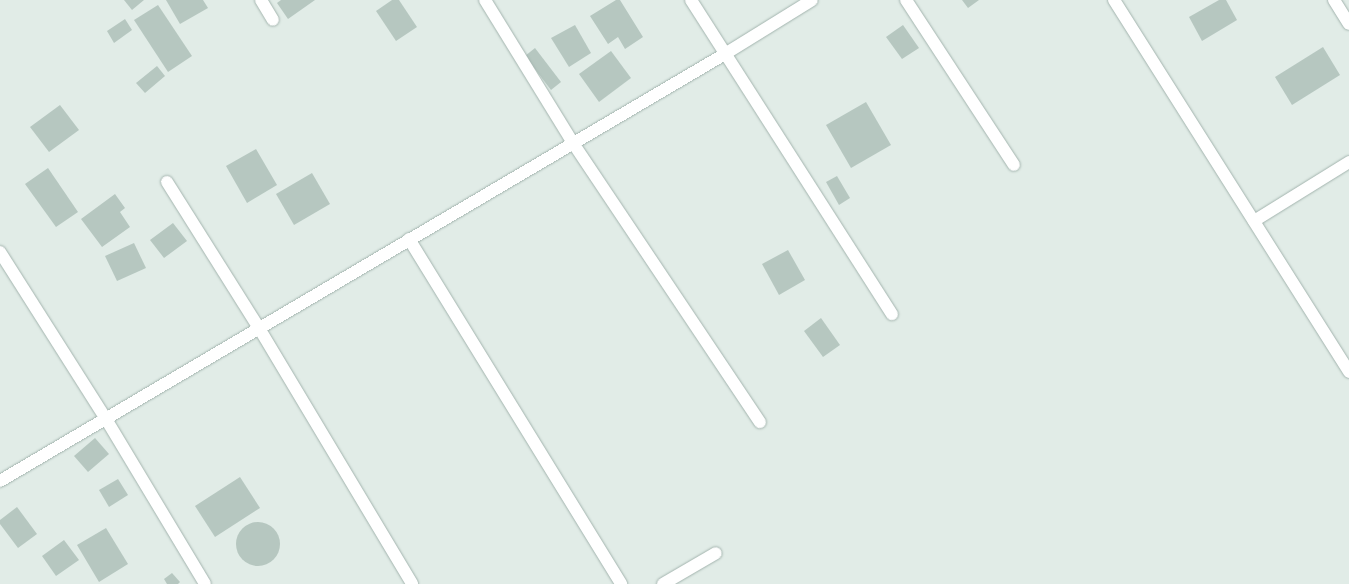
<!DOCTYPE html>
<style>
body{margin:0}
#map{position:relative;width:1349px;height:584px;overflow:hidden;background:#e1ece7;font-family:"Space Grotesk",sans-serif}
div>[style]{position:absolute}
.building>*{inset:0;background:#b6c7c0}
.round{border-radius:50%}
.roads{filter:drop-shadow(0 0 1px #a3b4ae) drop-shadow(0 0 1px #a3b4ae)}
.minor>*{height:12px;margin:-6px;padding:0 6px;transform-origin:6px;border-radius:6px;background:#fff}
span{translate:-50% -50%;white-space:nowrap;text-align:center;line-height:1.15;-webkit-text-stroke:3px #f2f9f5;paint-order:stroke}
</style>
<div id="map">
<div class="building">
<div style="clip-path:polygon(124px 0,144px 0,132px 10px)"></div>
<div style="clip-path:polygon(166px 0,203px 0,208px 8px,180px 24px)"></div>
<div style="clip-path:polygon(281px 0,315px 0,288px 19px,277px 3px)"></div>
<div style="clip-path:polygon(392px 0,399px 0,417px 27px,396px 41px,376px 11px)"></div>
<div style="clip-path:polygon(616px 0,620px 0,643px 37px,625px 49px,618px 37px,608px 44px,590px 16px)"></div>
<div style="clip-path:polygon(962px 0,979px 0,968px 8px)"></div>
<div style="clip-path:polygon(1219px 0,1226px 0,1237px 20px,1202px 41px,1189px 17px)"></div>
<div style="clip-path:polygon(158px 5px,192px 56px,168px 72px,134px 20px)"></div>
<div style="clip-path:polygon(125px 19px,132px 30px,114px 43px,107px 31px)"></div>
<div style="clip-path:polygon(575px 25px,591px 53px,569px 67px,551px 38px)"></div>
<div style="clip-path:polygon(903px 25px,919px 48px,902px 59px,886px 37px)"></div>
<div style="clip-path:polygon(1323px 47px,1340px 75px,1292px 105px,1275px 77px)"></div>
<div style="clip-path:polygon(535px 48px,561px 82px,551px 90px,525px 56px)"></div>
<div style="clip-path:polygon(611px 51px,631px 78px,599px 102px,579px 74px)"></div>
<div style="clip-path:polygon(157px 66px,165px 76px,145px 93px,136px 83px)"></div>
<div style="clip-path:polygon(866px 102px,891px 145px,851px 168px,826px 125px)"></div>
<div style="clip-path:polygon(60px 105px,79px 130px,49px 152px,30px 127px)"></div>
<div style="clip-path:polygon(256px 149px,277px 185px,247px 203px,226px 166px)"></div>
<div style="clip-path:polygon(48px 168px,78px 212px,56px 227px,25px 184px)"></div>
<div style="clip-path:polygon(312px 173px,330px 204px,294px 225px,276px 194px)"></div>
<div style="clip-path:polygon(837px 176px,850px 198px,839px 205px,826px 182px)"></div>
<div style="clip-path:polygon(115px 194px,125px 208px,120px 212px,130px 227px,102px 247px,81px 219px)"></div>
<div style="clip-path:polygon(173px 223px,187px 241px,164px 258px,150px 240px)"></div>
<div style="clip-path:polygon(134px 243px,146px 268px,117px 281px,105px 256px)"></div>
<div style="clip-path:polygon(788px 250px,805px 280px,779px 295px,762px 264px)"></div>
<div style="clip-path:polygon(821px 318px,840px 345px,823px 357px,804px 331px)"></div>
<div style="clip-path:polygon(95px 438px,109px 454px,88px 472px,74px 456px)"></div>
<div style="clip-path:polygon(240px 477px,260px 508px,215px 537px,195px 506px)"></div>
<div style="clip-path:polygon(118px 479px,128px 495px,109px 507px,99px 490px)"></div>
<div style="clip-path:polygon(17px 507px,37px 534px,18px 548px,0 524px,0 520px)"></div>
<div class="round" style="left:236px;top:522px;width:44px;height:44px"></div>
<div style="clip-path:polygon(106px 528px,128px 564px,99px 582px,77px 545px)"></div>
<div style="clip-path:polygon(64px 540px,79px 560px,56px 576px,42px 556px)"></div>
<div style="clip-path:polygon(172px 573px,180px 582px,178px 584px,167px 584px,164px 579px)"></div>
</div>
<div class="roads">
<div class="minor">
<div style="left:261px;top:0;width:23px;rotate:59deg"></div>
<div style="left:485px;top:0;width:168px;rotate:58.4deg"></div>
<div style="left:573px;top:143px;width:336px;rotate:56.2deg"></div>
<div style="left:691px;top:0;width:373px;rotate:57.4deg"></div>
<div style="left:906px;top:0;width:197px;rotate:56.8deg"></div>
<div style="left:1114px;top:0;width:440px;rotate:57.7deg"></div>
<div style="left:1334px;top:0;width:28px;rotate:58deg"></div>
<div style="left:167px;top:182px;width:173px;rotate:57.8deg"></div>
<div style="left:259px;top:328px;width:298px;rotate:59.1deg"></div>
<div style="left:1254px;top:221px;width:112px;rotate:-31.8deg"></div>
<div style="left:409px;top:239px;width:405px;rotate:58.4deg"></div>
<div style="left:0;top:252px;width:198px;rotate:57.6deg"></div>
<div style="left:106px;top:419px;width:192px;rotate:59deg"></div>
<div style="left:0;top:481px;width:841px;rotate:-30.5deg"></div>
<div style="left:725px;top:54px;width:102px;rotate:-31.8deg"></div>
<div style="left:663px;top:584px;width:61px;rotate:-30.3deg"></div>
</div>
</div>
</div>
